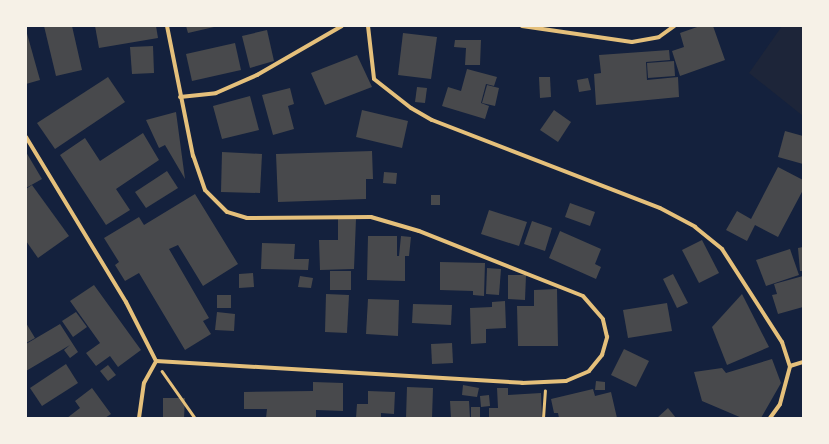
<!DOCTYPE html>
<style>
body{margin:0}
#map{position:relative;width:829px;height:444px;overflow:hidden;background:#14213d;font-family:"Source Sans 3",sans-serif}
div>[style]{position:absolute}
.green>*{inset:0;background:#1d2539}
.building>*{inset:0;background:#48494c}
.path>*{height:2.5px;margin:-1.25px;padding:0 1.25px;transform-origin:1.25px;border-radius:1.25px;background:#e5c07b}
.minor>*{height:4px;margin:-2px;padding:0 2px;transform-origin:2px;border-radius:2px;background:#e5c07b}
span{translate:-50% -50%;white-space:nowrap;text-align:center;line-height:1.15;-webkit-text-stroke:3px #f6f1e7;paint-order:stroke}
.frame{position:absolute;inset:0;border:27px solid #f6f1e7;pointer-events:none}
</style>
<div id="map">
<div class="green">
<div style="clip-path:polygon(782px 26px,803px 26px,803px 116px,749px 73px)"></div>
</div>
<div class="building">
<div style="clip-path:polygon(44px 26px,72px 26px,82px 70px,56px 76px)"></div>
<div style="clip-path:polygon(95px 26px,156px 26px,158px 38px,99px 48px)"></div>
<div style="clip-path:polygon(186px 26px,214px 26px,214px 27px,188px 33px)"></div>
<div style="clip-path:polygon(700px 26px,713px 26px,725px 60px,680px 76px,672px 51px,684px 47px,680px 33px)"></div>
<div style="clip-path:polygon(26px 30px,40px 80px,26px 84px)"></div>
<div style="clip-path:polygon(267px 30px,274px 61px,250px 68px,242px 36px)"></div>
<div style="clip-path:polygon(403px 33px,437px 37px,431px 79px,398px 75px)"></div>
<div style="clip-path:polygon(455px 40px,481px 40px,480px 65px,465px 65px,466px 48px,454px 47px)"></div>
<div style="clip-path:polygon(235px 43px,241px 70px,192px 81px,186px 54px)"></div>
<div style="clip-path:polygon(153px 46px,154px 73px,132px 74px,130px 47px)"></div>
<div style="clip-path:polygon(669px 50px,670px 60px,646px 62px,647px 80px,678px 77px,679px 97px,596px 105px,594px 74px,601px 73px,599px 55px)"></div>
<div style="clip-path:polygon(357px 55px,372px 87px,325px 105px,311px 73px)"></div>
<div style="clip-path:polygon(674px 61px,675px 76px,648px 78px,647px 63px)"></div>
<div style="clip-path:polygon(467px 69px,497px 77px,494px 86px,486px 84px,481px 103px,489px 106px,485px 119px,442px 106px,448px 87px,461px 91px)"></div>
<div style="clip-path:polygon(108px 77px,125px 102px,55px 149px,37px 123px)"></div>
<div style="clip-path:polygon(539px 77px,550px 77px,551px 97px,540px 98px)"></div>
<div style="clip-path:polygon(588px 78px,591px 90px,579px 92px,577px 80px)"></div>
<div style="clip-path:polygon(487px 85px,499px 88px,495px 106px,482px 103px)"></div>
<div style="clip-path:polygon(417px 87px,427px 88px,425px 103px,415px 102px)"></div>
<div style="clip-path:polygon(290px 88px,294px 104px,288px 106px,294px 129px,273px 135px,262px 95px)"></div>
<div style="clip-path:polygon(250px 96px,259px 130px,222px 139px,213px 106px)"></div>
<div style="clip-path:polygon(362px 110px,408px 121px,402px 148px,356px 137px)"></div>
<div style="clip-path:polygon(554px 110px,571px 122px,558px 142px,540px 130px)"></div>
<div style="clip-path:polygon(176px 112px,185px 179px,165px 145px,159px 148px,146px 120px)"></div>
<div style="clip-path:polygon(785px 131px,803px 136px,803px 164px,778px 157px)"></div>
<div style="clip-path:polygon(143px 133px,159px 160px,116px 189px,130px 210px,106px 225px,60px 155px,85px 138px,100px 161px)"></div>
<div style="clip-path:polygon(372px 151px,373px 179px,366px 179px,366px 199px,278px 202px,276px 154px)"></div>
<div style="clip-path:polygon(26px 152px,42px 179px,26px 188px)"></div>
<div style="clip-path:polygon(222px 152px,262px 154px,260px 193px,221px 192px)"></div>
<div style="clip-path:polygon(778px 167px,803px 180px,803px 190px,778px 237px,755px 225px,747px 241px,726px 230px,737px 211px,751px 219px)"></div>
<div style="clip-path:polygon(167px 171px,178px 188px,146px 208px,135px 192px)"></div>
<div style="clip-path:polygon(384px 172px,397px 173px,396px 184px,383px 183px)"></div>
<div style="clip-path:polygon(32px 185px,69px 236px,38px 258px,26px 241px,26px 189px)"></div>
<div style="clip-path:polygon(195px 194px,238px 264px,203px 286px,178px 245px,169px 249px,209px 318px,203px 321px,211px 334px,185px 350px,139px 273px,125px 281px,115px 265px,119px 262px,104px 238px,139px 217px,144px 225px)"></div>
<div style="clip-path:polygon(431px 195px,440px 195px,440px 205px,431px 205px)"></div>
<div style="clip-path:polygon(570px 203px,595px 212px,590px 226px,565px 217px)"></div>
<div style="clip-path:polygon(489px 210px,527px 222px,519px 246px,481px 234px)"></div>
<div style="clip-path:polygon(338px 219px,356px 219px,354px 269px,320px 270px,319px 240px,338px 240px)"></div>
<div style="clip-path:polygon(532px 221px,552px 228px,545px 251px,524px 244px)"></div>
<div style="clip-path:polygon(560px 231px,601px 249px,595px 264px,601px 267px,596px 279px,549px 258px)"></div>
<div style="clip-path:polygon(368px 236px,397px 236px,397px 256px,399px 256px,401px 236px,411px 237px,409px 256px,405px 256px,405px 281px,367px 280px)"></div>
<div style="clip-path:polygon(702px 240px,719px 273px,699px 283px,682px 250px)"></div>
<div style="clip-path:polygon(262px 243px,295px 244px,294px 259px,309px 259px,308px 270px,261px 269px)"></div>
<div style="clip-path:polygon(803px 247px,803px 271px,800px 271px,798px 248px)"></div>
<div style="clip-path:polygon(790px 249px,799px 275px,766px 286px,756px 260px)"></div>
<div style="clip-path:polygon(440px 262px,485px 263px,484px 296px,473px 295px,473px 291px,440px 290px)"></div>
<div style="clip-path:polygon(487px 268px,501px 269px,499px 295px,486px 294px)"></div>
<div style="clip-path:polygon(330px 271px,351px 271px,351px 290px,330px 290px)"></div>
<div style="clip-path:polygon(253px 273px,254px 287px,239px 288px,239px 274px)"></div>
<div style="clip-path:polygon(673px 274px,688px 303px,677px 308px,663px 279px)"></div>
<div style="clip-path:polygon(508px 275px,526px 275px,525px 300px,508px 299px)"></div>
<div style="clip-path:polygon(300px 276px,313px 278px,311px 288px,298px 287px)"></div>
<div style="clip-path:polygon(803px 276px,803px 307px,778px 314px,772px 295px,777px 294px,774px 284px)"></div>
<div style="clip-path:polygon(94px 285px,141px 350px,118px 367px,110px 356px,96px 366px,86px 353px,100px 343px,70px 301px)"></div>
<div style="clip-path:polygon(557px 289px,558px 346px,518px 346px,517px 306px,534px 306px,534px 290px)"></div>
<div style="clip-path:polygon(326px 294px,349px 295px,347px 333px,325px 332px)"></div>
<div style="clip-path:polygon(742px 294px,769px 347px,727px 365px,712px 327px)"></div>
<div style="clip-path:polygon(217px 295px,231px 295px,231px 308px,217px 308px)"></div>
<div style="clip-path:polygon(368px 299px,399px 300px,398px 336px,366px 334px)"></div>
<div style="clip-path:polygon(505px 301px,506px 328px,486px 329px,486px 343px,471px 344px,470px 308px,492px 307px,492px 302px)"></div>
<div style="clip-path:polygon(667px 303px,672px 331px,628px 338px,623px 310px)"></div>
<div style="clip-path:polygon(413px 304px,452px 305px,451px 325px,412px 323px)"></div>
<div style="clip-path:polygon(76px 312px,87px 327px,73px 337px,62px 321px)"></div>
<div style="clip-path:polygon(217px 312px,235px 314px,234px 331px,215px 330px)"></div>
<div style="clip-path:polygon(26px 323px,35px 338px,26px 343px)"></div>
<div style="clip-path:polygon(60px 324px,78px 352px,70px 358px,64px 350px,70px 345px,26px 371px,26px 344px)"></div>
<div style="clip-path:polygon(452px 343px,453px 363px,432px 364px,431px 344px)"></div>
<div style="clip-path:polygon(624px 349px,649px 361px,636px 387px,611px 375px)"></div>
<div style="clip-path:polygon(772px 359px,781px 383px,761px 418px,742px 418px,702px 401px,694px 372px,722px 368px,726px 373px)"></div>
<div style="clip-path:polygon(66px 364px,78px 383px,42px 406px,30px 388px)"></div>
<div style="clip-path:polygon(108px 365px,116px 375px,108px 381px,100px 371px)"></div>
<div style="clip-path:polygon(596px 381px,605px 382px,605px 390px,595px 390px)"></div>
<div style="clip-path:polygon(313px 382px,343px 383px,343px 411px,316px 410px,316px 418px,266px 418px,267px 409px,244px 409px,244px 392px,313px 391px)"></div>
<div style="clip-path:polygon(463px 385px,479px 388px,477px 397px,462px 395px)"></div>
<div style="clip-path:polygon(407px 387px,433px 388px,432px 418px,406px 418px)"></div>
<div style="clip-path:polygon(92px 388px,111px 414px,105px 418px,67px 418px,80px 408px,75px 401px)"></div>
<div style="clip-path:polygon(497px 388px,508px 388px,508px 395px,541px 393px,542px 418px,489px 418px,489px 408px,498px 408px)"></div>
<div style="clip-path:polygon(593px 389px,595px 396px,611px 392px,617px 418px,559px 418px,558px 413px,554px 413px,551px 399px)"></div>
<div style="clip-path:polygon(368px 391px,395px 392px,394px 414px,381px 413px,381px 418px,356px 418px,357px 404px,368px 404px)"></div>
<div style="clip-path:polygon(489px 395px,490px 406px,481px 407px,480px 396px)"></div>
<div style="clip-path:polygon(163px 398px,185px 398px,184px 418px,163px 418px)"></div>
<div style="clip-path:polygon(450px 401px,469px 401px,470px 418px,451px 418px)"></div>
<div style="clip-path:polygon(471px 407px,480px 407px,480px 418px,471px 418px)"></div>
<div style="clip-path:polygon(668px 408px,676px 418px,657px 418px)"></div>
</div>
<div class="path">
<div style="left:162px;top:371px;width:57px;rotate:54.9deg"></div>
<div style="left:543px;top:418px;width:27px;rotate:-86deg"></div>
</div>
<div class="minor">
<div style="left:368px;top:26px;width:53px;rotate:83.5deg"></div>
<div style="left:374px;top:79px;width:47px;rotate:38.1deg"></div>
<div style="left:411px;top:108px;width:24px;rotate:30deg"></div>
<div style="left:432px;top:120px;width:244px;rotate:21.1deg"></div>
<div style="left:660px;top:208px;width:40px;rotate:28deg"></div>
<div style="left:695px;top:227px;width:35px;rotate:39deg"></div>
<div style="left:722px;top:249px;width:111px;rotate:57.2deg"></div>
<div style="left:782px;top:342px;width:25px;rotate:72deg"></div>
<div style="left:522px;top:26px;width:111px;rotate:8.3deg"></div>
<div style="left:632px;top:42px;width:27px;rotate:-10deg"></div>
<div style="left:659px;top:37px;width:19px;rotate:-36deg"></div>
<div style="left:180px;top:97px;width:36px;rotate:-6deg"></div>
<div style="left:216px;top:93px;width:45px;rotate:-23.7deg"></div>
<div style="left:257px;top:75px;width:98px;rotate:-30deg"></div>
<div style="left:26px;top:137px;width:193px;rotate:58.8deg"></div>
<div style="left:126px;top:302px;width:66px;rotate:63deg"></div>
<div style="left:156px;top:361px;width:367px;rotate:3.4deg"></div>
<div style="left:522px;top:383px;width:44px;rotate:-2.6deg"></div>
<div style="left:566px;top:381px;width:25px;rotate:-23deg"></div>
<div style="left:589px;top:371px;width:21px;rotate:-51deg"></div>
<div style="left:602px;top:355px;width:19px;rotate:-74deg"></div>
<div style="left:607px;top:337px;width:18px;rotate:-103deg"></div>
<div style="left:603px;top:319px;width:30px;rotate:-131deg"></div>
<div style="left:583px;top:296px;width:176px;rotate:-158.4deg"></div>
<div style="left:419px;top:231px;width:50px;rotate:-163.7deg"></div>
<div style="left:371px;top:217px;width:124px;rotate:179.5deg"></div>
<div style="left:247px;top:218px;width:21px;rotate:-163deg"></div>
<div style="left:227px;top:212px;width:31px;rotate:-135deg"></div>
<div style="left:205px;top:190px;width:36px;rotate:-109deg"></div>
<div style="left:193px;top:156px;width:133px;rotate:-101.3deg"></div>
<div style="left:790px;top:366px;width:14px;rotate:-17deg"></div>
<div style="left:139px;top:418px;width:35px;rotate:-82deg"></div>
<div style="left:144px;top:383px;width:25px;rotate:-61deg"></div>
<div style="left:770px;top:418px;width:17px;rotate:-54deg"></div>
<div style="left:780px;top:404px;width:39px;rotate:-75deg"></div>
</div>
<div class="frame"></div>
</div>
